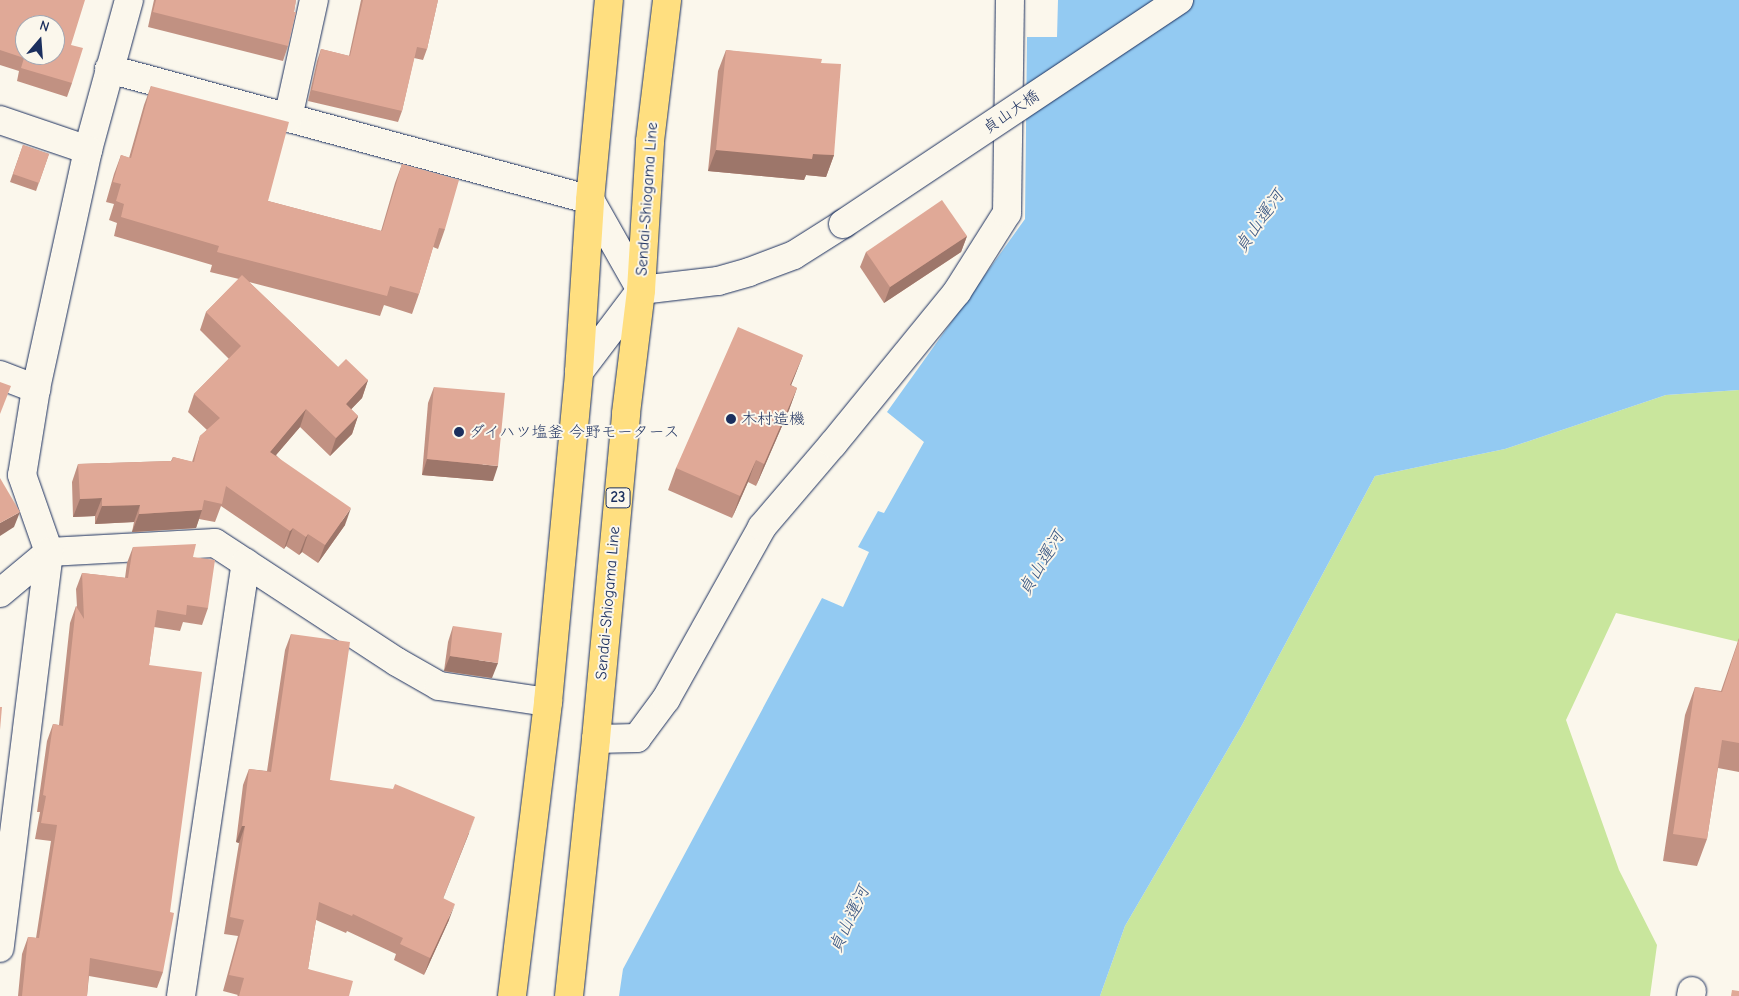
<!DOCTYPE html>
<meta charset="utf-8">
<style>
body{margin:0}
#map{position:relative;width:1739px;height:996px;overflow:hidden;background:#fbf7ec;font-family:"Comic Neue","Klee One",sans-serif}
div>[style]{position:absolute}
.green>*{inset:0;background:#c9e69d}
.water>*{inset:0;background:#93caf2}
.roads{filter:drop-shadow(0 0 1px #1b2f5e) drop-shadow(0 0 1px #1b2f5e)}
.street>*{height:28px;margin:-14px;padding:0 14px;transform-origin:14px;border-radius:14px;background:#fbf7ec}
.secondary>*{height:28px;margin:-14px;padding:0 14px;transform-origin:14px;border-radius:14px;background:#fbf7ec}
.primary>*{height:28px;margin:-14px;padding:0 14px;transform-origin:14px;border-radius:14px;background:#ffdf80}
.bridges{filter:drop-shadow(0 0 1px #1b2f5e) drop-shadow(0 0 1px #1b2f5e)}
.secondary-bridge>*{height:28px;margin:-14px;padding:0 14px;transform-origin:14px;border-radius:14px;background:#fbf7ec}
.wall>*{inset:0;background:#c19182}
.shaded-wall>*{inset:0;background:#9d766a}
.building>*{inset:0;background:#e0a997}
.dots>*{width:14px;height:14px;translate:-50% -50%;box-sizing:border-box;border:2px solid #fbf7ec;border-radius:50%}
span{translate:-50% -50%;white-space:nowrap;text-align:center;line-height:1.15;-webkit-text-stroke:4px #fbf7ec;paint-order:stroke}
.shield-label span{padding:1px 4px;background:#fbf7ec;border:1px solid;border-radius:4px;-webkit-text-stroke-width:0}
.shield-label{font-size:15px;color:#1b2f5e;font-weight:700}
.street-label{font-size:16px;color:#1b2f5e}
.poi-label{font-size:16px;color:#1b2f5e}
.left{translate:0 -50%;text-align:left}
.water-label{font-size:18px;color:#395683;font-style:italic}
.north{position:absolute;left:15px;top:15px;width:50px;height:50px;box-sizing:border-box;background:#fbf7ec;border:1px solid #a1a7b3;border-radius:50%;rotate:18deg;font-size:14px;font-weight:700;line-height:20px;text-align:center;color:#1b2f5e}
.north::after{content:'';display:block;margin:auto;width:18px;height:22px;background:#1b2f5e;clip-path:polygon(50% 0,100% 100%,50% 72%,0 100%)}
</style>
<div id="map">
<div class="green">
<div style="clip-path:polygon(1739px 390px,1739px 642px,1616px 613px,1566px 720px,1619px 870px,1657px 945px,1650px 996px,1100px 996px,1125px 926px,1242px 725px,1375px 476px,1505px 449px,1666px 395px)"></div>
</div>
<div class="water">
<div style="clip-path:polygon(1058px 0,1739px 0,1739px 390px,1666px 395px,1505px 449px,1375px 476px,1242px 725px,1125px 926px,1100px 996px,619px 996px,623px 969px,822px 598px,843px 607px,869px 552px,858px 547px,878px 511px,884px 513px,924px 442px,887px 412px,1025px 219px,1027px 37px,1057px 37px)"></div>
</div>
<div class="roads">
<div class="street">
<div style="left:129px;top:0;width:156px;rotate:105.3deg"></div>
<div style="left:88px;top:150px;width:245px;rotate:102.3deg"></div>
<div style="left:36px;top:389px;width:87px;rotate:99.2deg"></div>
<div style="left:22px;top:475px;width:82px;rotate:70.7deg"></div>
<div style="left:49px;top:552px;width:166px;rotate:-3.1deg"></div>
<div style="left:215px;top:543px;width:217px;rotate:33.2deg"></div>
<div style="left:397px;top:662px;width:48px;rotate:29.7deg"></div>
<div style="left:439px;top:686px;width:110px;rotate:8.4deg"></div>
<div style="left:109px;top:69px;width:499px;rotate:15.2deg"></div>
<div style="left:590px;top:200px;width:103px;rotate:60.5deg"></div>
<div style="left:641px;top:290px;width:103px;rotate:127.1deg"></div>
<div style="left:288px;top:118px;width:121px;rotate:-77.6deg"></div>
<div style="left:0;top:120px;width:93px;rotate:18.8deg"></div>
<div style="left:0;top:375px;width:39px;rotate:21deg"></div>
<div style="left:0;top:593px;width:64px;rotate:-39.9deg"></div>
<div style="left:49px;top:552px;width:399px;rotate:97.1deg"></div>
<div style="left:596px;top:739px;width:41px;rotate:-1.4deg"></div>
<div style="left:637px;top:738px;width:49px;rotate:-53.4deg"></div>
<div style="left:666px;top:699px;width:197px;rotate:-60.8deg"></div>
<div style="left:762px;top:527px;width:109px;rotate:-49.5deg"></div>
<div style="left:833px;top:444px;width:196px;rotate:-50.8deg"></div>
<div style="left:957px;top:292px;width:93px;rotate:-57.7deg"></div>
<div style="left:1007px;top:213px;width:213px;rotate:-89.2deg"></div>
<div style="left:181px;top:996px;width:438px;rotate:-81.5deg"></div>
<div style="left:1691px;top:996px;width:5px;rotate:-79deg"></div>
</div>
<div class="secondary">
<div style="left:641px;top:290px;width:78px;rotate:-6.7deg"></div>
<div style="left:718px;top:281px;width:32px;rotate:-16deg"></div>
<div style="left:749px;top:272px;width:48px;rotate:-20.7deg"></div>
<div style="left:794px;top:255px;width:58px;rotate:-32.3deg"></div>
</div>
<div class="primary">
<div style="left:512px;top:996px;width:296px;rotate:-83deg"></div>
<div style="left:548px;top:702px;width:331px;rotate:-84.6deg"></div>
<div style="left:579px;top:372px;width:172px;rotate:-86.3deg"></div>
<div style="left:590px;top:200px;width:201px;rotate:-84.6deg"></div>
<div style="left:569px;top:996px;width:258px;rotate:-84deg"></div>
<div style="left:596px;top:739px;width:327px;rotate:-84.7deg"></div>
<div style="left:626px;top:413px;width:124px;rotate:-83deg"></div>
<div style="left:641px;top:290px;width:149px;rotate:-86.5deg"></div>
<div style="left:650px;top:141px;width:142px;rotate:-83.1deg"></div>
</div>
</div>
<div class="bridges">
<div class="secondary-bridge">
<div style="left:843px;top:224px;width:404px;rotate:-33.7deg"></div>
</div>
</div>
<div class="wall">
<div style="clip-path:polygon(0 0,71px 45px,72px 83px,67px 97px,17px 81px,19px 71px,0 65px)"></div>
<div style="clip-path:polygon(154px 0,296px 0,288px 46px,283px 61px,148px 27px)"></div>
<div style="clip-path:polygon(361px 0,438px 0,427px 49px,423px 60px,414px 58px,402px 111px,398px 122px,308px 101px,317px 61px,321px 49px,349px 56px)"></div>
<div style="clip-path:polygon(726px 50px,821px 63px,834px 155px,826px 177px,806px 175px,804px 180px,708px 171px,718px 71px)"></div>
<div style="clip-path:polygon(151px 86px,268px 201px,381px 231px,395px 183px,402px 164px,445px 229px,438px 249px,433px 247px,419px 294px,412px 314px,384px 305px,380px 316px,249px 282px,338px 367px,368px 380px,362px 398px,351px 409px,358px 416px,352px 434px,330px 456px,300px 427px,276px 455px,345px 525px,318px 563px,302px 552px,299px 555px,286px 546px,284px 549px,221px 506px,215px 522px,199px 519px,196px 528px,132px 532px,134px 522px,95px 524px,95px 516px,73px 517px,72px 482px,78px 464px,171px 461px,173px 457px,192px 462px,200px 436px,207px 430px,188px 412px,194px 394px,229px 359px,200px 330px,206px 312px,239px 279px,210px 272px,212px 265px,114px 236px,117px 223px,109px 220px,114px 204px,106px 202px,114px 174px,121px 155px,129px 158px,144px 105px)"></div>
<div style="clip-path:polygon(23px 145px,49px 154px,36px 191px,10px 182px)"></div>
<div style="clip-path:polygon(967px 236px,961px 252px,884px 303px,860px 267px,866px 252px)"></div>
<div style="clip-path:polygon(803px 355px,791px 385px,797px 388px,789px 410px,756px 486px,748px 482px,732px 518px,668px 490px,676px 468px)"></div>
<div style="clip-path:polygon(434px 387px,493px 481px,422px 475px,428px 403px)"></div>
<div style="clip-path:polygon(133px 547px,193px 557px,208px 608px,202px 625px,183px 622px,180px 631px,154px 627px,149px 665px,163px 972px,157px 988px,89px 976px,87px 996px,18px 996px,22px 954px,28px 937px,36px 938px,51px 841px,35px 839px,40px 812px,37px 812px,47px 741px,53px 724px,59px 725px,70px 623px,76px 606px,77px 607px,76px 589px,82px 573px,125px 578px,127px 563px)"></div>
<div style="clip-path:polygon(453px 626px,492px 678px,444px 671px,448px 642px)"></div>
<div style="clip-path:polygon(291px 634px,330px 780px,469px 833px,443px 898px,449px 920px,424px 975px,394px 960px,396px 954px,347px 931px,346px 933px,316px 920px,308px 969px,349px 996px,237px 996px,238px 995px,223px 991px,238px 936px,224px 934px,239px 843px,236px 842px,243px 785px,249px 769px,267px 771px,285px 650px)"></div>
<div style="clip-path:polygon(1739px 638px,1739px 772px,1718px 768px,1707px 839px,1697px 866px,1663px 861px,1685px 715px,1695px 687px,1721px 691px)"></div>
</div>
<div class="shaded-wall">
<div style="clip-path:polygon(716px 150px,813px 154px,834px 155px,826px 177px,806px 175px,804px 180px,708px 171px)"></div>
<div style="clip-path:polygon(967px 236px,961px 252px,884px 303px,890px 287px)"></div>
<div style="clip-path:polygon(803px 355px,794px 378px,782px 407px,790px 385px)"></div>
<div style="clip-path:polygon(368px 380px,362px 398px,339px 422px,346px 404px)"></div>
<div style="clip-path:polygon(797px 388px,789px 410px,756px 486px,764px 464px)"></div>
<div style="clip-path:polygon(306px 409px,300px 427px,264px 469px,270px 452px)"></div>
<div style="clip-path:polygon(358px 416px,352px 434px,330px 456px,336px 438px)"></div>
<div style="clip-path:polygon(427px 459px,498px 466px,493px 481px,422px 475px)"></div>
<div style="clip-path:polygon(756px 460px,748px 482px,732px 518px,740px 496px)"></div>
<div style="clip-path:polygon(102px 498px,95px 516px,73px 517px,80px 499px)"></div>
<div style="clip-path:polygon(140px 505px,134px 522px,95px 524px,102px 506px)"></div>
<div style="clip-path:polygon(351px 508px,345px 525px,318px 563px,325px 545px)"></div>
<div style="clip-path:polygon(202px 510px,196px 528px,132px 532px,139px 514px)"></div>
<div style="clip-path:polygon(20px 512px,14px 527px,0 536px,0 523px)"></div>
<div style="clip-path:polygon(293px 528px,286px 546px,284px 549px,290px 531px)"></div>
<div style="clip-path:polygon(308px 534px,302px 552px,299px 555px,306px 537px)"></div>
<div style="clip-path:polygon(450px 656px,498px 663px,492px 678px,444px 671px)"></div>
<div style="clip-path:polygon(475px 817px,469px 833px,437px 914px,443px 898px)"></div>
<div style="clip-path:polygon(242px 826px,245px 826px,239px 843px,236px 842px)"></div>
<div style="clip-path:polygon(455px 904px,449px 920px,424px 975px,430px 958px)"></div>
</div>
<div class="building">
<div style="clip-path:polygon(evenodd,0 0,85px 0,71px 45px,83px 48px,72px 83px,21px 68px,24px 58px,0 50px,0 0,25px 25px,55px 25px,55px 55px,25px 55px,25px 25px)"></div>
<div style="clip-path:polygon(156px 0,296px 0,294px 12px,296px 12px,288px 46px,153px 12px)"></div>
<div style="clip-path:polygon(363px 0,438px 0,427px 49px,417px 47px,402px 111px,312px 90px,321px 49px,350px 56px)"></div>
<div style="clip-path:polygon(726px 50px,822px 59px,821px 63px,841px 64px,834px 155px,813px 154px,812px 159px,716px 150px)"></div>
<div style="clip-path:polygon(151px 86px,289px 122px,268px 201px,382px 231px,402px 164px,459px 180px,445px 229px,439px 228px,419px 294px,390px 286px,387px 296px,217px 252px,219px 246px,121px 217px,124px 204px,116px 201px,121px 184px,113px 182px,121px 155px,131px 158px)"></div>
<div style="clip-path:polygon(23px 145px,49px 154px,39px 183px,13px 174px)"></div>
<div style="clip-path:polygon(942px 200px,967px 236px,890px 287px,866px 252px)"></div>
<div style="clip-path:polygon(242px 275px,338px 367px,346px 359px,368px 380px,346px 404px,358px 416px,336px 438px,306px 409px,270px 452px,351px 508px,325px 545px,308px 534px,306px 537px,293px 528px,290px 531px,226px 486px,222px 504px,204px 500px,202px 510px,139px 514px,140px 505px,102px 506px,102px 498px,80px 499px,78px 464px,172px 461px,173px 457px,194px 462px,200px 436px,220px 418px,194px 394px,241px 346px,206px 312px)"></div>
<div style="clip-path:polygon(738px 327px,803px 355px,790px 385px,797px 388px,764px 464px,756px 460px,740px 496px,676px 468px)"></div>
<div style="clip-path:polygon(0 382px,11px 386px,0 414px)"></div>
<div style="clip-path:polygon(434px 387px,505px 393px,498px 466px,427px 459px)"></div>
<div style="clip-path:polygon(0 478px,20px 512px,0 523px)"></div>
<div style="clip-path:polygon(196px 544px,193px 557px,215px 560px,208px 608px,187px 605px,186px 615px,157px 610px,149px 665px,202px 672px,170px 912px,174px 913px,163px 972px,90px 958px,87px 996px,22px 996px,28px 937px,39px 938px,57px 825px,41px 823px,46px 796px,43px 795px,53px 724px,63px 726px,76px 606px,84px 619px,82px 573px,128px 578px,133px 547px)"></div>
<div style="clip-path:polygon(453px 626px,502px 633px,498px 663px,450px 656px)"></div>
<div style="clip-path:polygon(291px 634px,350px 642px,330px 780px,393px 789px,395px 784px,475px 817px,443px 898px,455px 904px,430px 958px,400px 944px,403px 938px,353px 914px,352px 916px,319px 902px,308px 969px,353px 981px,349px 996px,239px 996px,244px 978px,229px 975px,244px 920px,230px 917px,245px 826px,242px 826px,249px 769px,271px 772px)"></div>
<div style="clip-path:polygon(1739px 639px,1739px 743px,1722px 740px,1707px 839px,1673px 834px,1695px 687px,1722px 692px)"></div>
<div style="clip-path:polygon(0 707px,2px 707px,0 730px)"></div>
<div style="clip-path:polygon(1732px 990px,1739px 991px,1739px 996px,1731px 996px)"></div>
</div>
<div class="dots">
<div style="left:731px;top:419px;background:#1b2f5e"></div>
<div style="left:459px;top:432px;background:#1b2f5e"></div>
</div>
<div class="shield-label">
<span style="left:618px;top:498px">23</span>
</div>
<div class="street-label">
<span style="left:1011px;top:112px;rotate:-34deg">貞山大橋</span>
<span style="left:647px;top:199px;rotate:-86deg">Sendai-Shiogama Line</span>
<span style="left:608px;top:603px;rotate:-85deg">Sendai-Shiogama Line</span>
</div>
<div class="poi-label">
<span class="left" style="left:741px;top:419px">木村造機</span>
<span class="left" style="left:469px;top:432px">ダイハツ塩釜 今野モータース</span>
</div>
<div class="water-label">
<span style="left:1260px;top:222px;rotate:-55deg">貞山運河</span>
<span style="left:1042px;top:564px;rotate:-59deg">貞山運河</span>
<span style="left:850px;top:920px;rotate:-65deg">貞山運河</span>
</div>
<div class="north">N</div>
</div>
